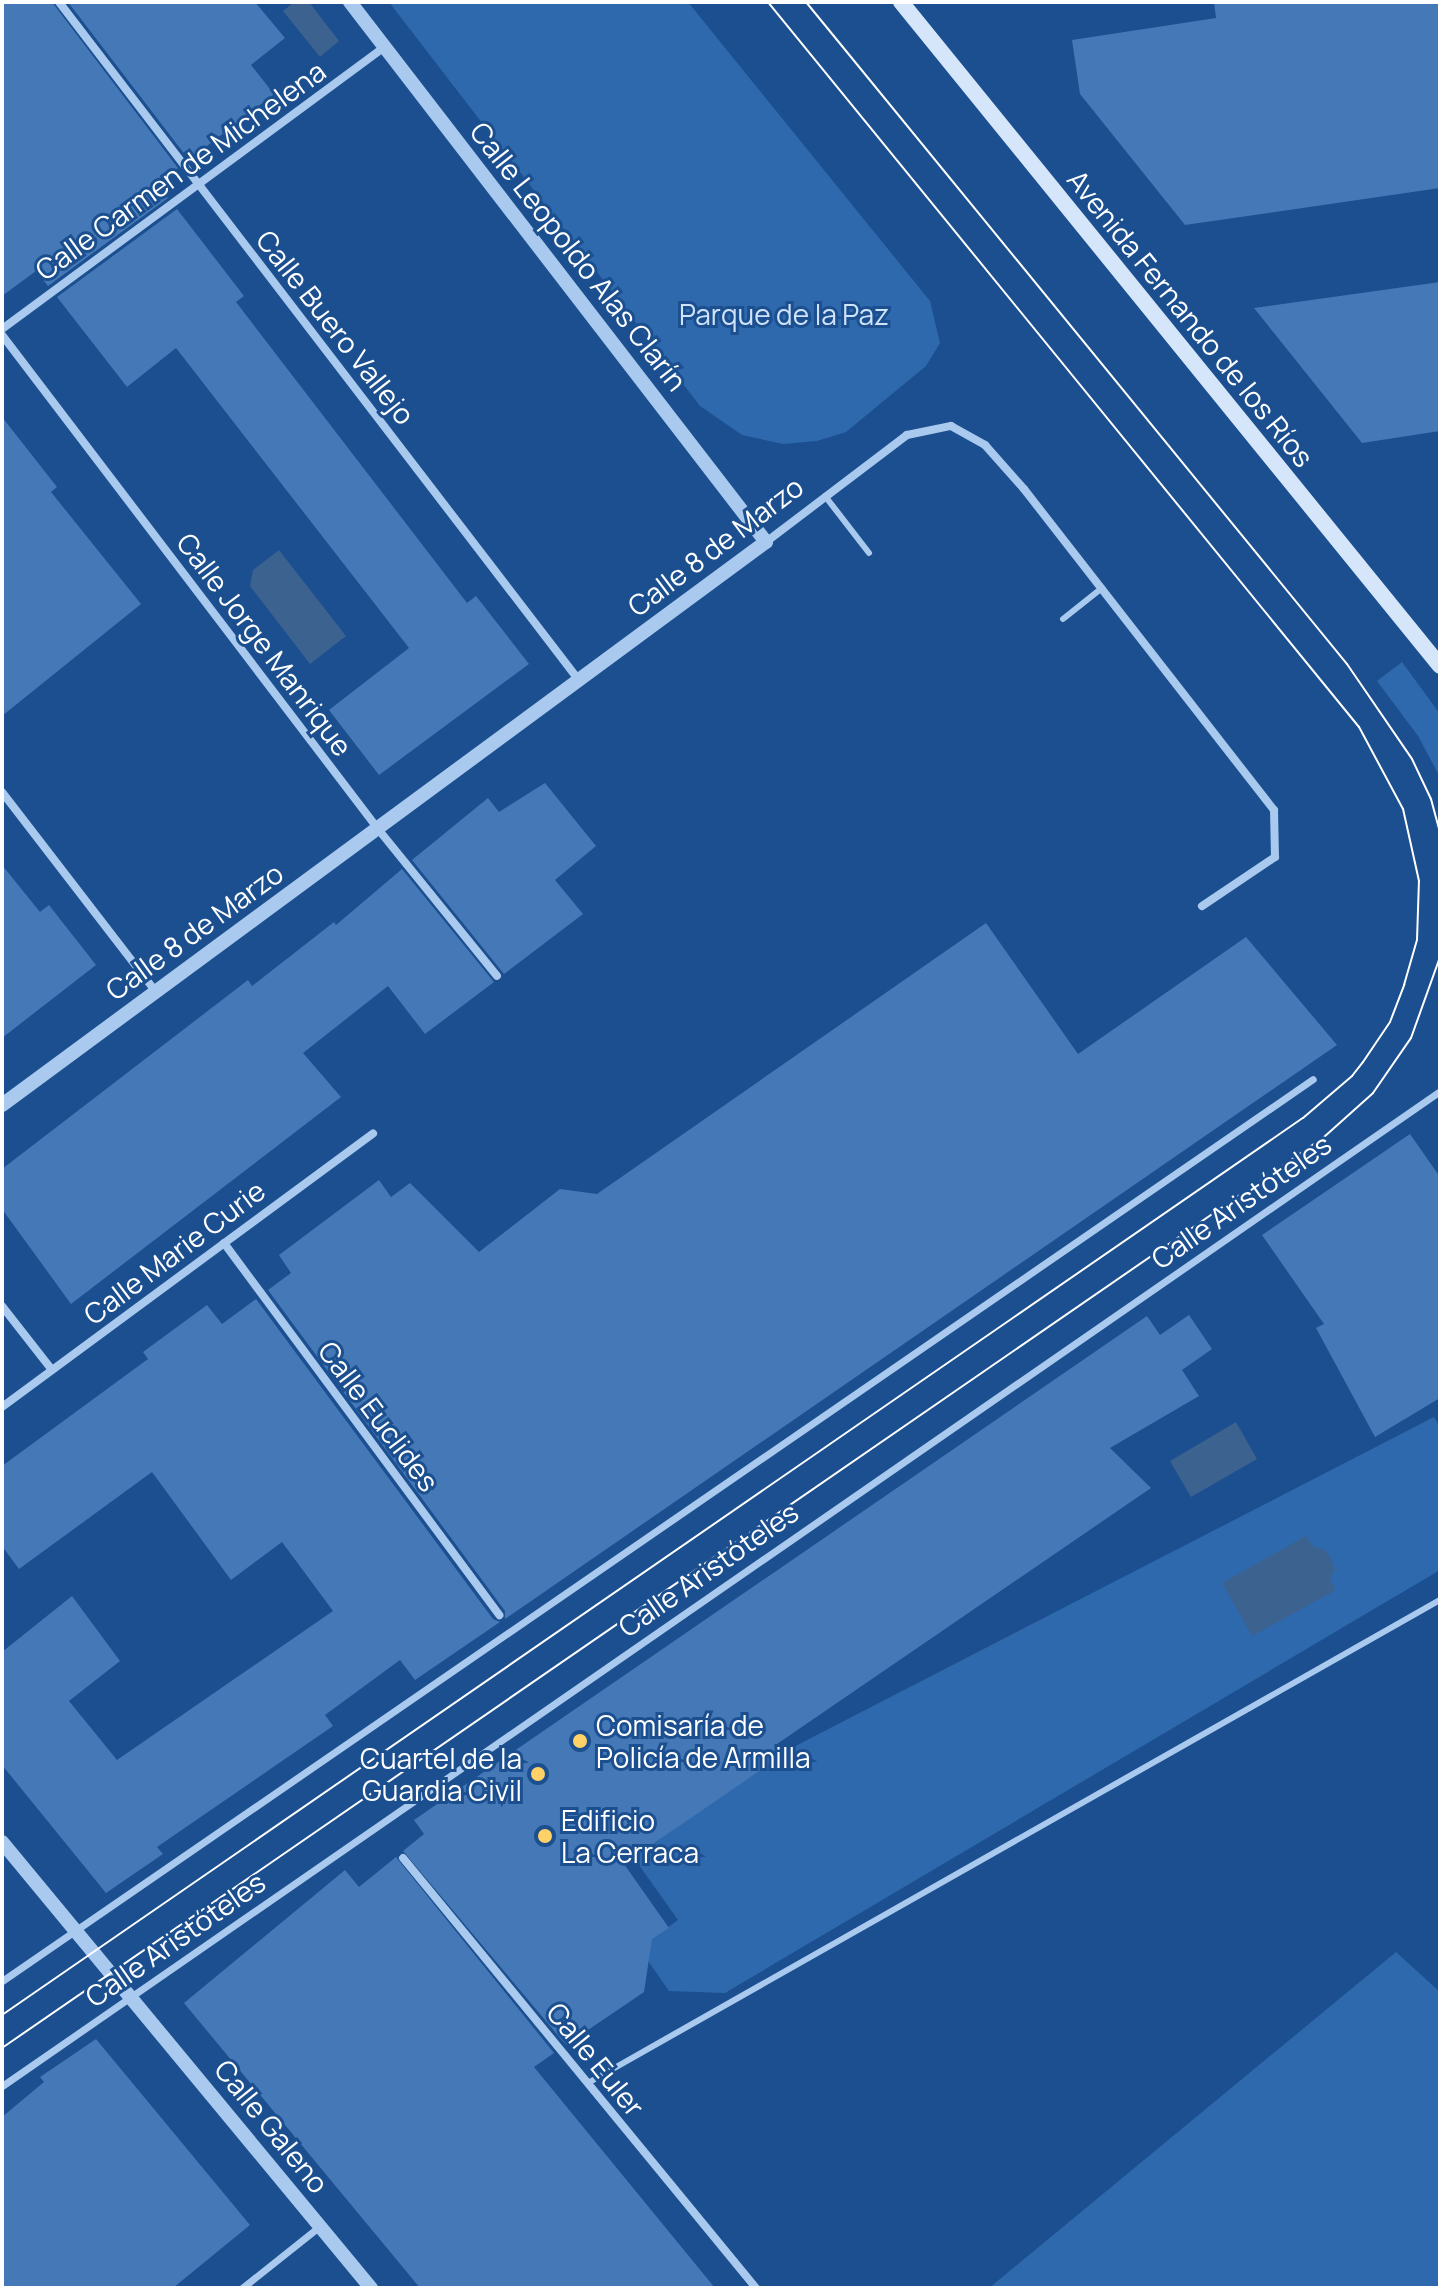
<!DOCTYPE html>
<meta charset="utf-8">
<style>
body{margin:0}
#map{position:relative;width:1442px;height:2290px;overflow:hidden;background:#1b4f8f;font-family:Manrope,sans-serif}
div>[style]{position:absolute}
.green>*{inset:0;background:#2e69ad}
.water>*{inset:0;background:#3c6290}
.building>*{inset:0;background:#4478b7}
.service>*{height:6px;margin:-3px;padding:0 3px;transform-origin:3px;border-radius:3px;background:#a9c9ee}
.pedestrian>*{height:7px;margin:-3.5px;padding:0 3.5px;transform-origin:3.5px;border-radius:3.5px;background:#a9c9ee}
.minor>*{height:8px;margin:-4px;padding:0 4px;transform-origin:4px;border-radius:4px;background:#a9c9ee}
.tertiary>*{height:14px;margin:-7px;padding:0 7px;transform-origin:7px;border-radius:7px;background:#a9c9ee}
.secondary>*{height:16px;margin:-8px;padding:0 8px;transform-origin:8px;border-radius:8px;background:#d6e6fa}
.tram>*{height:2px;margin:-1px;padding:0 1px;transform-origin:1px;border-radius:1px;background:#fff}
.dots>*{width:22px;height:22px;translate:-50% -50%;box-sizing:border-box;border:4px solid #1b4f8f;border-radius:50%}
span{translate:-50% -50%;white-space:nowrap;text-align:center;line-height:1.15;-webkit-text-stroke:6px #1b4f8f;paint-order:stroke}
.street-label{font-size:28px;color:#fff}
.park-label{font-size:28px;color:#cfe3fa}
.poi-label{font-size:28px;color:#fff}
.left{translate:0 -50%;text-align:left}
.right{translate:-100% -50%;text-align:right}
.frame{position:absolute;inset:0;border:4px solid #fff;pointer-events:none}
</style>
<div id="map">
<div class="green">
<div style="clip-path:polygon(389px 2px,688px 2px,930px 301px,940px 343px,926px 366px,846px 432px,817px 441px,783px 444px,742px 435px,700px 406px)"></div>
<div style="clip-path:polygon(1402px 662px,1440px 714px,1440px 777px,1418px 736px,1377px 681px)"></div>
<div style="clip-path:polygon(1434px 1417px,1440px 1427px,1440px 1570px,725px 1993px,669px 1991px,639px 1948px,678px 1920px,634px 1858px,778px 1755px)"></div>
<div style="clip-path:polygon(1396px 1952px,1440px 1992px,1440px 2288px,989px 2288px)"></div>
</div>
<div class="water">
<div style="clip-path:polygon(294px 2px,309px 2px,339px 41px,320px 57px,283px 11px)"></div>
<div style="clip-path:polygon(279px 550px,346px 636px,310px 664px,250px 586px,253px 570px)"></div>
<div style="clip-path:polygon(1236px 1422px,1257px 1459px,1191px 1497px,1170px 1461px)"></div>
<div style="clip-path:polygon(1306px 1536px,1314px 1547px,1325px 1550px,1330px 1557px,1335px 1569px,1330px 1579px,1336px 1590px,1252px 1636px,1222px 1583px)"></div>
</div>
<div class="building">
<div style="clip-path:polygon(2px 2px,52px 2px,178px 168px,157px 184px,168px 198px,48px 286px,36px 271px,2px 296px)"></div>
<div style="clip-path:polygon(68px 2px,255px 2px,285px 38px,251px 65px,274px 94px,189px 160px)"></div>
<div style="clip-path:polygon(1214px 2px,1440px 2px,1440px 188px,1185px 225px,1080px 94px,1072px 40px,1216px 18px)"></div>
<div style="clip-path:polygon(177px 209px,244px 296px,236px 302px,467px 603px,476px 596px,529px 664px,379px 775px,329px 710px,409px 648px,176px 348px,127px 387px,57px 297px)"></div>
<div style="clip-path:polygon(1440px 282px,1440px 431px,1362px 443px,1254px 308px)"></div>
<div style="clip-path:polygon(2px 417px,57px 487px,51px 492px,141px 604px,2px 716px)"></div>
<div style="clip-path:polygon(545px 783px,596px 846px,555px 880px,583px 914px,504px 974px,412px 860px,488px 798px,499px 812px)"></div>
<div style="clip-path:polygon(2px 865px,40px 912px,49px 905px,96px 965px,2px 1038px)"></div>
<div style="clip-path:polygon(402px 869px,494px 982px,425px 1034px,388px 986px,303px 1053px,341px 1097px,71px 1304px,2px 1209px,2px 1169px,248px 980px,252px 986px,334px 922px,336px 925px)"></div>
<div style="clip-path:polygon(986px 923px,1078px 1054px,1246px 937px,1337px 1045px,505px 1619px,505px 1611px,268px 1290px,291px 1273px,279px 1255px,379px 1180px,391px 1197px,410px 1183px,479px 1252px,560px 1189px,597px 1194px)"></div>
<div style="clip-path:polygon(1410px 1134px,1440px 1177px,1440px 1398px,1375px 1437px,1316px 1328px,1324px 1324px,1262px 1235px)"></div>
<div style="clip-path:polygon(256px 1299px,493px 1619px,500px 1622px,415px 1680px,400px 1660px,325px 1715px,333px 1726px,157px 1847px,163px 1854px,106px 1893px,2px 1765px,2px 1652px,72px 1596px,120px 1661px,69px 1701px,117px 1760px,333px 1611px,282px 1542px,231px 1580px,152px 1472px,19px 1569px,2px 1546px,2px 1466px,148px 1359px,143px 1352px,207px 1305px,222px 1324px)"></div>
<div style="clip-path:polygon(1189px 1315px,1212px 1349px,1182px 1370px,1199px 1396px,1110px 1448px,1151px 1488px,777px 1744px,784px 1754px,624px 1864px,669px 1928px,652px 1939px,644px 1992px,566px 2045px,403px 1851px,424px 1834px,414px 1820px,1147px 1316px,1160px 1335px)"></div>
<div style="clip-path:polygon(396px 1857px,554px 2053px,534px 2067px,715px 2288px,420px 2288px,184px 2003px,345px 1870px,359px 1887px)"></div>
<div style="clip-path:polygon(96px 2039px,250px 2225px,173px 2288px,2px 2288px,2px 2117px,44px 2082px,40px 2077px)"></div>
</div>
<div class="service">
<div style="left:825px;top:496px;width:72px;rotate:52.3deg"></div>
<div style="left:1063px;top:619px;width:50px;rotate:-38.5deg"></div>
<div style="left:588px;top:2083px;width:979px;rotate:-29.55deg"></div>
</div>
<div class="pedestrian">
<div style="left:2px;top:1981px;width:1591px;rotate:-34.53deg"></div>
<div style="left:2px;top:2086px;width:1749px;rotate:-34.68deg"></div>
<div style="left:242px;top:2288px;width:100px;rotate:-38.5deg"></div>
</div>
<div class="minor">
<div style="left:59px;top:2px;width:853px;rotate:52.53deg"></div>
<div style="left:2px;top:329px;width:476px;rotate:-36.4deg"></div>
<div style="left:2px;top:335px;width:621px;rotate:52.72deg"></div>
<div style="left:378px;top:829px;width:189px;rotate:51deg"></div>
<div style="left:766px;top:542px;width:177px;rotate:-37.2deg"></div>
<div style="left:907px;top:435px;width:45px;rotate:-11.6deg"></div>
<div style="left:951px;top:426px;width:39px;rotate:29deg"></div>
<div style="left:985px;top:445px;width:59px;rotate:48.4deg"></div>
<div style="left:1024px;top:489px;width:407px;rotate:52.1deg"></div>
<div style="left:1274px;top:810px;width:47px;rotate:88.8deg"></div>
<div style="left:1275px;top:857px;width:88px;rotate:146.1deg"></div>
<div style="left:2px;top:792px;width:251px;rotate:52.4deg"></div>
<div style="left:224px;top:1243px;width:463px;rotate:53.5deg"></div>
<div style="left:2px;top:1306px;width:81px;rotate:52deg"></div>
<div style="left:2px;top:1407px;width:461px;rotate:-36.4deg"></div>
<div style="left:403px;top:1858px;width:556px;rotate:50.62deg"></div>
</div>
<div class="tertiary">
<div style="left:2px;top:1105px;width:949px;rotate:-36.39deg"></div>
<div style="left:766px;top:542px;width:682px;rotate:-127.61deg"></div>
<div style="left:2px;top:1842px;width:579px;rotate:50.4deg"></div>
</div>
<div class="secondary">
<div style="left:901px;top:2px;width:855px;rotate:50.93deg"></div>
</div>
<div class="tram">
<div style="left:806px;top:2px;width:855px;rotate:50.74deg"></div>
<div style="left:1347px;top:664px;width:115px;rotate:55.6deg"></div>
<div style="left:1412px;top:759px;width:44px;rotate:64.6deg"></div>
<div style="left:1431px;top:799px;width:34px;rotate:75deg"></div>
<div style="left:2px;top:2015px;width:1580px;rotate:-34.59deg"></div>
<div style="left:1303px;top:1118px;width:65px;rotate:-40.6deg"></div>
<div style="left:1352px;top:1076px;width:18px;rotate:-52deg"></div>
<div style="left:1363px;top:1062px;width:48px;rotate:-56deg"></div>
<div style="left:1390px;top:1022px;width:40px;rotate:-69deg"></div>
<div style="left:1404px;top:985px;width:47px;rotate:-73.9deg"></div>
<div style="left:1417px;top:940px;width:59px;rotate:-88.1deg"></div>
<div style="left:1419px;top:881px;width:74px;rotate:-102.5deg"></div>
<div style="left:1403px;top:809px;width:93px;rotate:-118.2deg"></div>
<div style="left:1359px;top:727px;width:935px;rotate:-129.19deg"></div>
<div style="left:2px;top:2048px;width:1605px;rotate:-34.57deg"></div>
<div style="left:1324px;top:1137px;width:66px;rotate:-41.9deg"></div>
<div style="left:1373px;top:1093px;width:67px;rotate:-55.4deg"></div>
<div style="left:1411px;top:1038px;width:86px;rotate:-70.3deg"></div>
</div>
<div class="dots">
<div style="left:580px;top:1741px;background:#ffd166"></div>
<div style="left:538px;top:1774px;background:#ffd166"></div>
<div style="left:545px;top:1836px;background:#ffd166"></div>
</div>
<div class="street-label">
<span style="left:180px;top:170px;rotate:-36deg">Calle Carmen de Michelena</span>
<span style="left:579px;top:256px;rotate:52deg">Calle Leopoldo Alas Clarín</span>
<span style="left:1191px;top:318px;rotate:51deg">Avenida Fernando de los Ríos</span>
<span style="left:336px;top:327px;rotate:52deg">Calle Buero Vallejo</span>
<span style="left:715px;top:546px;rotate:-37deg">Calle 8 de Marzo</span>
<span style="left:265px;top:644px;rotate:53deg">Calle Jorge Manrique</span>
<span style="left:194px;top:931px;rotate:-36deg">Calle 8 de Marzo</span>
<span style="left:1241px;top:1201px;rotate:-35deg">Calle Aristóteles</span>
<span style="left:174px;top:1252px;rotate:-37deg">Calle Marie Curie</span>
<span style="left:379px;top:1416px;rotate:53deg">Calle Euclides</span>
<span style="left:708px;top:1569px;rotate:-35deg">Calle Aristóteles</span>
<span style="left:175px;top:1939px;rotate:-35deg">Calle Aristóteles</span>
<span style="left:596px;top:2059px;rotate:51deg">Calle Euler</span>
<span style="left:272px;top:2126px;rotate:51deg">Calle Galeno</span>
</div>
<div class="park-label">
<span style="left:784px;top:314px">Parque de la Paz</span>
</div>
<div class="poi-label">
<span class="left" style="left:596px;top:1741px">Comisaría de<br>Policía de Armilla</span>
<span class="right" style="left:522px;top:1774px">Cuartel de la<br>Guardia Civil</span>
<span class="left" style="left:561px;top:1836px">Edificio<br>La Cerraca</span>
</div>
<div class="frame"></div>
</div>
